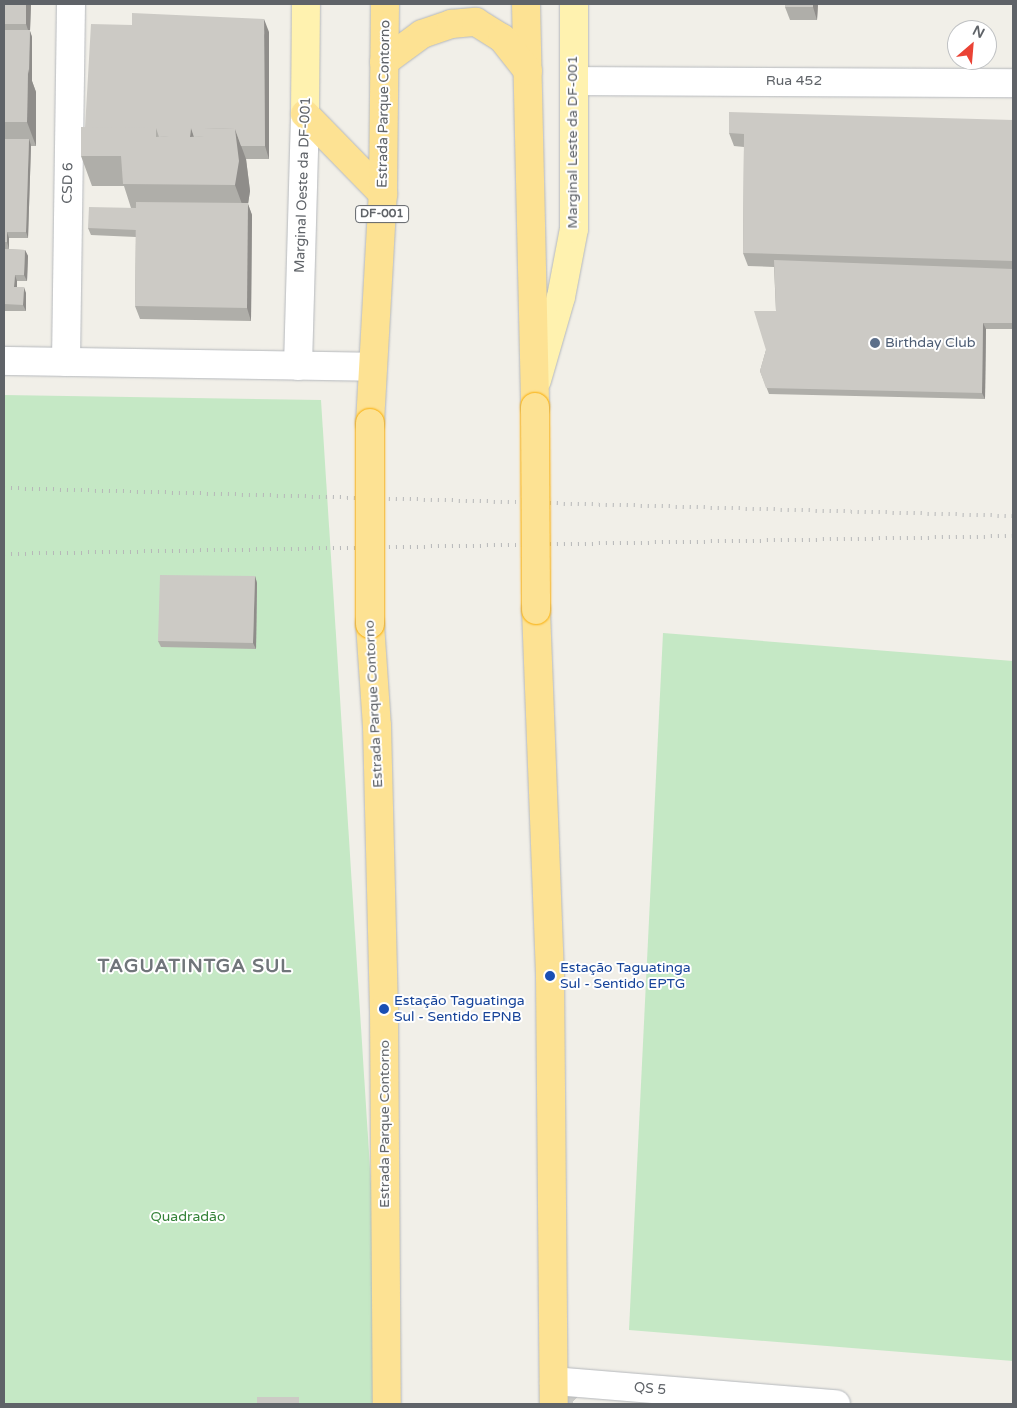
<!DOCTYPE html>
<meta charset="utf-8">
<style>
body{margin:0}
#map{position:relative;width:1017px;height:1408px;overflow:hidden;background:#f1efe8;font-family:"Varela Round",sans-serif}
div>[style]{position:absolute}
.green>*{inset:0;background:#c5e8c5}
.minor-tunnel>*{height:28px;margin-top:-14px;transform-origin:0;background:repeating-linear-gradient(90deg,#ccccc8 0 28px,transparent 0 42px)}
.roads{filter:drop-shadow(0 0 1px #b5b8bc) drop-shadow(0 0 1px #b5b8bc)}
.minor>*{height:28px;margin:-14px;padding:0 14px;transform-origin:14px;border-radius:14px;background:#fff}
.major>*{height:28px;margin:-14px;padding:0 14px;transform-origin:14px;border-radius:14px;background:#fff2af}
.highway>*{height:28px;margin:-14px;padding:0 14px;transform-origin:14px;border-radius:14px;background:#fde293}
.rail>*{height:4px;margin-top:-2px;transform-origin:0;background:repeating-linear-gradient(90deg,#b6b7b8 0 1px,transparent 0 7px)}
.bridges{filter:drop-shadow(0 0 1px #f9ab00) drop-shadow(0 0 1px #f9ab00)}
.highway-bridge>*{height:28px;margin:-14px;padding:0 14px;transform-origin:14px;border-radius:14px;background:#fde293}
.wall>*{inset:0;background:#afaea9}
.shaded-wall>*{inset:0;background:#8f8d8a}
.building>*{inset:0;background:#cccac5}
.dots>*{width:14px;height:14px;translate:-50% -50%;box-sizing:border-box;border:2px solid #fff;border-radius:50%}
span{translate:-50% -50%;white-space:nowrap;text-align:center;line-height:1.15;-webkit-text-stroke:4px #fff;paint-order:stroke}
.shield-label span{padding:1px 4px;background:#fff;border:1px solid;border-radius:4px;-webkit-text-stroke-width:0}
.shield-label{font-size:12px;color:#5f6368;font-weight:700}
.street-label{font-size:14px;color:#5f6368}
.service-label{font-size:14px;color:#4e5e75}
.left{translate:0 -50%;text-align:left}
.transit-label{font-size:14px;color:#164399}
.park-label{font-size:14px;color:#348238}
.district-label{font-size:19px;color:#70757a;font-weight:700;letter-spacing:1px}
.frame{position:absolute;inset:0;border:5px solid #5f6368;pointer-events:none}
.north{position:absolute;left:947px;top:20px;width:50px;height:50px;box-sizing:border-box;background:#fff;border:1px solid #bfc1c3;border-radius:50%;rotate:27deg;font-size:14px;font-weight:700;line-height:20px;text-align:center;color:#5f6368}
.north::after{content:'';display:block;margin:auto;width:18px;height:22px;background:#ea4335;clip-path:polygon(50% 0,100% 100%,50% 72%,0 100%)}
</style>
<div id="map">
<div class="green">
<div style="clip-path:polygon(4px 395px,321px 400px,385px 1404px,4px 1404px)"></div>
<div style="clip-path:polygon(663px 633px,1013px 661px,1013px 1361px,629px 1330px)"></div>
</div>
<div class="minor-tunnel">
<div style="left:554px;top:1381px;width:36px;rotate:39deg"></div>
</div>
<div class="roads">
<div class="minor">
<div style="left:575px;top:81px;width:438px;rotate:0.3deg"></div>
<div style="left:4px;top:361px;width:369px;rotate:0.9deg"></div>
<div style="left:66px;top:362px;width:358px;rotate:-89.2deg"></div>
<div style="left:298px;top:366px;width:252px;rotate:-88.4deg"></div>
<div style="left:554px;top:1381px;width:283px;rotate:4.7deg"></div>
</div>
<div class="major">
<div style="left:305px;top:114px;width:110px;rotate:-89.5deg"></div>
<div style="left:537px;top:380px;width:86px;rotate:-73.9deg"></div>
<div style="left:561px;top:297px;width:69px;rotate:-79.2deg"></div>
<div style="left:574px;top:229px;width:225px;rotate:-90deg"></div>
</div>
<div class="highway">
<div style="left:526px;top:4px;width:403px;rotate:88.7deg"></div>
<div style="left:384px;top:62px;width:47px;rotate:-36.4deg"></div>
<div style="left:422px;top:34px;width:31px;rotate:-19deg"></div>
<div style="left:451px;top:24px;width:25px;rotate:-5deg"></div>
<div style="left:476px;top:22px;width:31px;rotate:32deg"></div>
<div style="left:502px;top:38px;width:42px;rotate:51.8deg"></div>
<div style="left:305px;top:114px;width:112px;rotate:45.7deg"></div>
<div style="left:370px;top:423px;width:229px;rotate:-86.8deg"></div>
<div style="left:383px;top:194px;width:190px;rotate:-89.4deg"></div>
<div style="left:536px;top:610px;width:366px;rotate:87.8deg"></div>
<div style="left:550px;top:976px;width:428px;rotate:89.5deg"></div>
<div style="left:370px;top:624px;width:102px;rotate:86.1deg"></div>
<div style="left:377px;top:726px;width:283px;rotate:88.6deg"></div>
<div style="left:384px;top:1009px;width:395px;rotate:89.6deg"></div>
</div>
</div>
<div class="rail">
<div style="left:4px;top:488px;width:1009px;rotate:1.59deg"></div>
<div style="left:4px;top:554px;width:1009px;rotate:-1.02deg"></div>
</div>
<div class="bridges">
<div class="highway-bridge">
<div style="left:535px;top:407px;width:203px;rotate:89.7deg"></div>
<div style="left:370px;top:624px;width:201px;rotate:-90deg"></div>
</div>
</div>
<div class="wall">
<div style="clip-path:polygon(4px 4px,31px 4px,30px 31px,32px 37px,32px 81px,36px 92px,36px 146px,31px 146px,28px 238px,9px 238px,9px 249px,4px 249px)"></div>
<div style="clip-path:polygon(785px 4px,818px 4px,817px 20px,790px 20px,785px 7px)"></div>
<div style="clip-path:polygon(269px 32px,269px 159px,246px 159px,250px 191px,248px 204px,252px 215px,251px 321px,140px 319px,135px 306px,136px 237px,91px 235px,88px 228px,131px 208px,124px 186px,92px 186px,81px 156px,85px 128px)"></div>
<div style="clip-path:polygon(1013px 120px,1013px 329px,986px 329px,985px 399px,769px 394px,760px 371px,766px 350px,776px 311px,774px 267px,748px 266px,743px 253px,744px 147px,734px 146px,729px 133px)"></div>
<div style="clip-path:polygon(4px 249px,25px 250px,28px 256px,27px 281px,17px 281px,17px 287px,26px 293px,26px 311px,4px 311px)"></div>
<div style="clip-path:polygon(255px 576px,257px 583px,256px 649px,161px 647px,158px 641px)"></div>
</div>
<div class="shaded-wall">
<div style="clip-path:polygon(26px 4px,31px 4px,30px 31px,32px 37px,32px 81px,36px 92px,36px 146px,27px 122px,28px 69px,30px 36px,26px 24px)"></div>
<div style="clip-path:polygon(813px 4px,818px 4px,817px 20px,813px 7px)"></div>
<div style="clip-path:polygon(264px 19px,269px 32px,269px 159px,265px 146px)"></div>
<div style="clip-path:polygon(191px 128px,202px 159px,190px 137px)"></div>
<div style="clip-path:polygon(235px 129px,246px 159px,250px 191px,248px 204px,252px 215px,251px 321px,247px 308px,246px 215px,235px 185px)"></div>
<div style="clip-path:polygon(29px 139px,31px 145px,28px 238px,26px 232px)"></div>
<div style="clip-path:polygon(7px 232px,9px 238px,9px 249px,7px 242px)"></div>
<div style="clip-path:polygon(25px 250px,28px 256px,27px 281px,24px 275px)"></div>
<div style="clip-path:polygon(15px 275px,17px 281px,17px 293px,14px 287px)"></div>
<div style="clip-path:polygon(24px 287px,26px 293px,26px 311px,23px 305px)"></div>
<div style="clip-path:polygon(983px 323px,986px 329px,985px 399px,982px 393px)"></div>
<div style="clip-path:polygon(255px 576px,257px 583px,256px 649px,253px 643px)"></div>
</div>
<div class="building">
<div style="clip-path:polygon(4px 4px,26px 4px,26px 24px,4px 24px)"></div>
<div style="clip-path:polygon(785px 4px,813px 4px,813px 7px,785px 7px)"></div>
<div style="clip-path:polygon(132px 13px,264px 19px,265px 146px,241px 146px,235px 129px,204px 128px,204px 136px,194px 137px,191px 128px,169px 128px,169px 136px,159px 137px,156px 128px,85px 128px,91px 24px,132px 25px)"></div>
<div style="clip-path:polygon(4px 30px,30px 30px,29px 74px,28px 69px,4px 69px)"></div>
<div style="clip-path:polygon(4px 69px,28px 69px,27px 122px,4px 122px)"></div>
<div style="clip-path:polygon(729px 112px,1013px 120px,1013px 261px,743px 253px,744px 134px,729px 133px)"></div>
<div style="clip-path:polygon(81px 127px,156px 128px,156px 137px,169px 136px,169px 128px,191px 128px,190px 137px,204px 136px,204px 128px,235px 129px,239px 161px,235px 185px,123px 184px,121px 156px,81px 156px)"></div>
<div style="clip-path:polygon(4px 139px,29px 139px,26px 232px,7px 232px,7px 242px,4px 242px)"></div>
<div style="clip-path:polygon(136px 202px,248px 203px,247px 308px,135px 306px)"></div>
<div style="clip-path:polygon(89px 207px,136px 208px,136px 230px,88px 228px)"></div>
<div style="clip-path:polygon(4px 249px,25px 250px,24px 275px,15px 275px,14px 287px,24px 287px,23px 305px,4px 304px)"></div>
<div style="clip-path:polygon(774px 260px,1013px 269px,1013px 323px,983px 323px,982px 393px,766px 388px,760px 371px,766px 350px,754px 311px,776px 311px)"></div>
<div style="clip-path:polygon(160px 575px,255px 576px,253px 643px,158px 641px)"></div>
<div style="clip-path:polygon(257px 1397px,299px 1397px,299px 1404px,257px 1404px)"></div>
</div>
<div class="dots">
<div style="left:875px;top:343px;background:#5c6f8a"></div>
<div style="left:550px;top:976px;background:#1a4fb4"></div>
<div style="left:384px;top:1009px;background:#1a4fb4"></div>
</div>
<div class="shield-label">
<span style="left:382px;top:214px">DF-001</span>
</div>
<div class="street-label">
<span style="left:794px;top:81px">Rua 452</span>
<span style="left:384px;top:104px;rotate:-89deg">Estrada Parque Contorno</span>
<span style="left:573px;top:142px;rotate:-90deg">Marginal Leste da DF-001</span>
<span style="left:68px;top:183px;rotate:-89deg">CSD 6</span>
<span style="left:303px;top:185px;rotate:-88deg">Marginal Oeste da DF-001</span>
<span style="left:374px;top:704px;rotate:-93deg">Estrada Parque Contorno</span>
<span style="left:385px;top:1124px;rotate:-90deg">Estrada Parque Contorno</span>
<span style="left:650px;top:1389px;rotate:5deg">QS 5</span>
</div>
<div class="service-label">
<span class="left" style="left:885px;top:343px">Birthday Club</span>
</div>
<div class="transit-label">
<span class="left" style="left:560px;top:976px">Estação Taguatinga<br>Sul - Sentido EPTG</span>
<span class="left" style="left:394px;top:1009px">Estação Taguatinga<br>Sul - Sentido EPNB</span>
</div>
<div class="park-label">
<span style="left:188px;top:1217px">Quadradão</span>
</div>
<div class="district-label">
<span style="left:195px;top:967px">TAGUATINTGA SUL</span>
</div>
<div class="frame"></div>
<div class="north">N</div>
</div>
